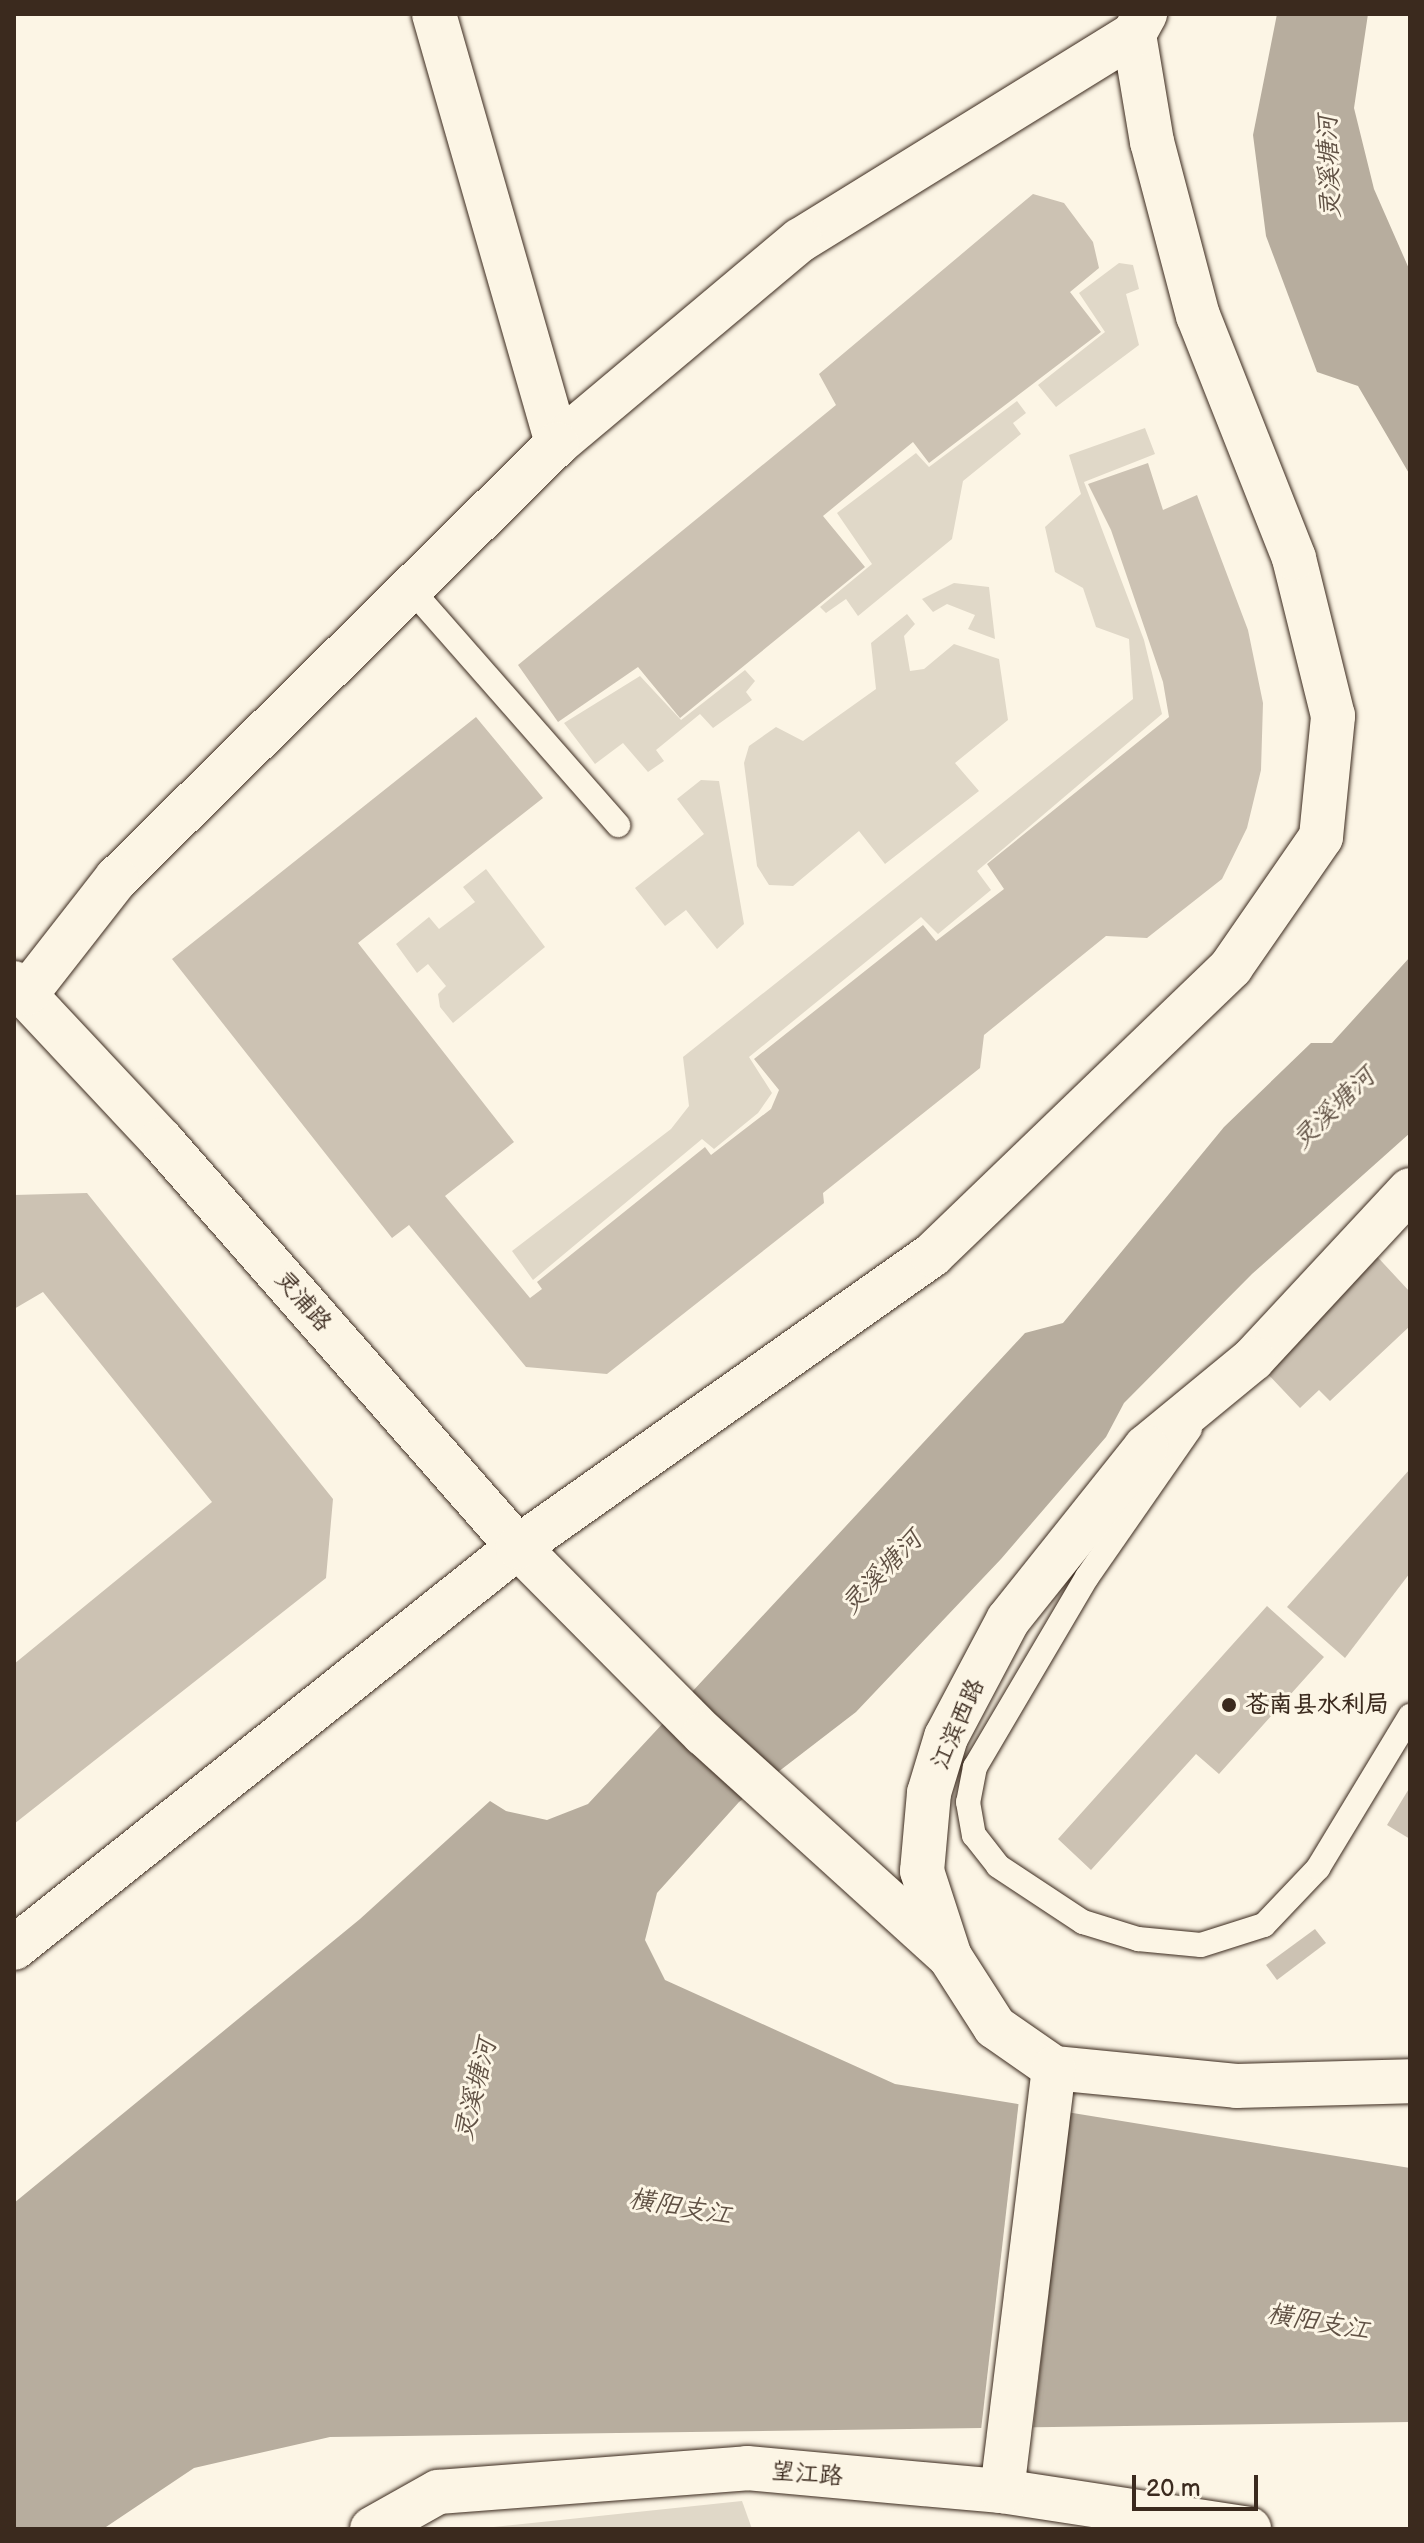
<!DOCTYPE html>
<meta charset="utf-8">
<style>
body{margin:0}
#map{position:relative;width:1424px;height:2543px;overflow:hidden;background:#fcf5e5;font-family:"Balsamiq Sans","LXGW WenKai TC",sans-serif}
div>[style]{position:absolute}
.green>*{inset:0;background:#e0d8c8}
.water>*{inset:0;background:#b7ad9e}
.pier>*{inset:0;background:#fcf5e5}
.building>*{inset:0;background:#ccc2b3}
.roads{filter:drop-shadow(0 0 2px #3b2a1e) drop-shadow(0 0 2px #3b2a1e)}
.service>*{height:24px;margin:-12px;padding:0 12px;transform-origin:12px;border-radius:12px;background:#fcf5e5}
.minor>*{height:44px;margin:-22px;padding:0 22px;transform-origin:22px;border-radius:22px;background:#fcf5e5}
.tertiary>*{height:44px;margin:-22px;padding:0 22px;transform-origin:22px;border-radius:22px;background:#fcf5e5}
.dots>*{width:22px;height:22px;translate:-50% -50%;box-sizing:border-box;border:4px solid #fcf5e5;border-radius:50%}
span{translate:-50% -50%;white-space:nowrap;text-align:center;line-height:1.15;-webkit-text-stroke:6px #fcf5e5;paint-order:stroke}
.street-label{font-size:24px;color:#3b2a1e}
.poi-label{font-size:24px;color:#3b2a1e;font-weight:700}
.left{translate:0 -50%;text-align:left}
.water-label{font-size:26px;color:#605144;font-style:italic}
.frame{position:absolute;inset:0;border:16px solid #3b2a1e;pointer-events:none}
.scale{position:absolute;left:1132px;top:2475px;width:126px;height:36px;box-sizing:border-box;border:4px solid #3b2a1e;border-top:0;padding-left:10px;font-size:24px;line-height:28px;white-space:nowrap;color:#3b2a1e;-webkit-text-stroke:6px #fcf5e5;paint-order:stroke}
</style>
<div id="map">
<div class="green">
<div style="clip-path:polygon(1119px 263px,1133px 265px,1139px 289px,1126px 294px,1139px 345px,1056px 407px,1038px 385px,1105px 332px,1079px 293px)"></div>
<div style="clip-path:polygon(1017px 401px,1026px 413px,1013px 423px,1021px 434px,963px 481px,952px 539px,858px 616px,846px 599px,826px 613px,820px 607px,872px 564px,837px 513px,916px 453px,929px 467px)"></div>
<div style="clip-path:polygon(1145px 428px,1155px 454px,1084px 482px,1144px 640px,1162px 714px,977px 871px,991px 890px,938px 934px,921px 917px,749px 1057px,772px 1093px,758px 1113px,714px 1149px,702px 1139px,533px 1280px,512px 1251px,671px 1129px,689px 1106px,683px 1057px,1133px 699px,1129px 639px,1096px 627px,1083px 588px,1055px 572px,1045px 527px,1081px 494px,1069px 455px)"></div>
<div style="clip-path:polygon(954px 583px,989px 587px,995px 639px,968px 629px,975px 615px,947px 604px,933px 612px,922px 599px)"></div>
<div style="clip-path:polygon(907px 614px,915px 624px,904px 636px,910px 671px,924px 669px,954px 644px,999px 659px,1008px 720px,955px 763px,979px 791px,885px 864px,859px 831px,793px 886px,769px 885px,757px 866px,744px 763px,749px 746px,776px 727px,803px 741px,876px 689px,871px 643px)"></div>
<div style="clip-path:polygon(745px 670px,755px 681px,746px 692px,752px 700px,713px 728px,700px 714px,656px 750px,664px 761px,648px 772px,623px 743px,595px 764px,564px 723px,640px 676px,681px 720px)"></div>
<div style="clip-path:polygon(701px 780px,719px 781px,744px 924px,717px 949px,686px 910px,665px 926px,635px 888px,704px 834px,677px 799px)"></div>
<div style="clip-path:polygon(486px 869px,545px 947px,453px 1023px,440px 1007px,438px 994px,446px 986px,428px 964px,417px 973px,396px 944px,429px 917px,439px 929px,475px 902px,463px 887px)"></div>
<div style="clip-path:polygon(742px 2501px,752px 2529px,475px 2529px)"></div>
</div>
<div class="water">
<div style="clip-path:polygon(1277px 14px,1368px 14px,1354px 108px,1374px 189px,1410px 271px,1410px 475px,1358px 386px,1317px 372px,1266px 236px,1253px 135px)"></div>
<div style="clip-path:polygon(1410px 957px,1410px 1133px,1252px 1274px,1124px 1403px,1106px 1437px,1001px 1559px,856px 1712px,739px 1802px,657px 1893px,645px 1940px,665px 1980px,895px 2084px,1410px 2168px,1410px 2422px,330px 2437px,194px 2468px,103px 2529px,14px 2529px,14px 2203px,360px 1919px,490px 1801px,506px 1811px,547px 1820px,588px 1804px,1025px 1333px,1063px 1323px,1224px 1127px,1311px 1043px,1332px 1043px)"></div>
</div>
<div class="pier">
<div style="clip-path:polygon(1019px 2100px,1070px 2108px,1033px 2430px,981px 2430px)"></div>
</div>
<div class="building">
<div style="clip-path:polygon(1033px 194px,1064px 203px,1093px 242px,1099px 268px,1070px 292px,1101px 332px,929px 463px,913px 442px,823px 516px,865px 567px,680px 718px,638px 667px,558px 722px,518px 665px,836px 405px,819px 374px)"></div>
<div style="clip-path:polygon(1148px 463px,1163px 510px,1197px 495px,1248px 630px,1263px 703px,1261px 770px,1247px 828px,1222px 879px,1147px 938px,1106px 936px,984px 1035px,980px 1068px,823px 1193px,824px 1203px,607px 1374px,526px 1367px,409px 1225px,392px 1238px,172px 959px,476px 717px,543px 798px,358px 943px,514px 1142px,445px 1196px,530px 1298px,542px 1289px,537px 1282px,705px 1147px,711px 1155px,771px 1109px,779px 1090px,754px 1059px,923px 925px,936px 941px,1004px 889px,987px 864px,1169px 717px,1163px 682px,1111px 530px,1088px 484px)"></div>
<div style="clip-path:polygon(87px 1193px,333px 1499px,326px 1578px,14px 1824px,14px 1664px,212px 1502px,43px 1292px,14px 1309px,14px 1195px)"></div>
<div style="clip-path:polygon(1371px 1250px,1410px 1292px,1410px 1326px,1330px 1401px,1319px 1390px,1300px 1408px,1264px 1370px)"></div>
<div style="clip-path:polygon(1410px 1469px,1410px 1573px,1345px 1658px,1287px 1607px)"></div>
<div style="clip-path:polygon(1267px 1606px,1324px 1657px,1219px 1774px,1196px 1754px,1091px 1870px,1058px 1839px)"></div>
<div style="clip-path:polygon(1410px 1787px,1410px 1839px,1387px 1825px)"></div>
<div style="clip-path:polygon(1315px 1929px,1326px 1943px,1277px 1980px,1266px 1965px)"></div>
</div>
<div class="roads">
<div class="service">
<div style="left:409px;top:587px;width:317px;rotate:48.7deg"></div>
<div style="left:1190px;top:1429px;width:180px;rotate:124.8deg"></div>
<div style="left:1087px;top:1577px;width:221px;rotate:120.5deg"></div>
<div style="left:975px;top:1767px;width:36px;rotate:101deg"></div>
<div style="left:968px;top:1802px;width:34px;rotate:80deg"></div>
<div style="left:974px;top:1835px;width:39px;rotate:52deg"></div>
<div style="left:998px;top:1866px;width:102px;rotate:33.4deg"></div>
<div style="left:1083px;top:1922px;width:58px;rotate:17.2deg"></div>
<div style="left:1138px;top:1939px;width:63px;rotate:5.4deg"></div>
<div style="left:1201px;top:1945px;width:66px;rotate:-17.6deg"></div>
<div style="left:1264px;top:1925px;width:79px;rotate:-46.5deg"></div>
<div style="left:1318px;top:1868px;width:178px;rotate:-58.8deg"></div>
</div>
<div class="minor">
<div style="left:434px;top:14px;width:447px;rotate:74deg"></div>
<div style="left:14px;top:983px;width:215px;rotate:46.9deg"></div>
<div style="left:161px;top:1140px;width:541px;rotate:48.74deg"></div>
<div style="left:518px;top:1547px;width:264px;rotate:45.2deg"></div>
<div style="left:704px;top:1734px;width:332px;rotate:42.2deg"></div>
<div style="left:14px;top:1948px;width:644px;rotate:-38.51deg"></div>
<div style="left:518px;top:1547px;width:507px;rotate:-35.2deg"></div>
<div style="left:932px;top:1255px;width:415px;rotate:-43.9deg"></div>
<div style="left:1231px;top:967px;width:158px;rotate:-55.3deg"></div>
<div style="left:1321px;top:837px;width:122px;rotate:-84.3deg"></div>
<div style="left:1333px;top:716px;width:163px;rotate:-103.9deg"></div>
<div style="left:1294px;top:558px;width:260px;rotate:-111.6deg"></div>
<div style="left:1198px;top:316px;width:180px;rotate:-104.8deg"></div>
<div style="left:1152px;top:142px;width:109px;rotate:-99.5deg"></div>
<div style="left:1134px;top:34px;width:392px;rotate:148.3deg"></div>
<div style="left:800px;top:240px;width:317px;rotate:140deg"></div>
<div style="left:557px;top:444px;width:619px;rotate:135.39deg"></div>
<div style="left:116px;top:879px;width:145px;rotate:128deg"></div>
<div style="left:372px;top:2529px;width:76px;rotate:-29.3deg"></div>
<div style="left:438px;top:2492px;width:310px;rotate:-4.4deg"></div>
<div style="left:747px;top:2468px;width:256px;rotate:5.2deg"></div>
<div style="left:1002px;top:2491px;width:250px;rotate:8.7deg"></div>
</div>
<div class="tertiary">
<div style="left:1134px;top:34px;width:23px;rotate:-61deg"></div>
<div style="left:1410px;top:1190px;width:231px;rotate:132.9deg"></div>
<div style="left:1253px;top:1359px;width:139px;rotate:140.6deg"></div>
<div style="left:1146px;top:1447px;width:221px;rotate:128.6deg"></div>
<div style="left:1008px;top:1620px;width:132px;rotate:117.9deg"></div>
<div style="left:946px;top:1737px;width:59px;rotate:106.9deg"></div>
<div style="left:929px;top:1793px;width:78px;rotate:95.1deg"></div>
<div style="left:922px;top:1871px;width:90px;rotate:72deg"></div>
<div style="left:950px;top:1957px;width:83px;rotate:57.3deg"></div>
<div style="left:995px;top:2027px;width:72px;rotate:34.8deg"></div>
<div style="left:1054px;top:2068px;width:183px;rotate:5.6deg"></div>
<div style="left:1236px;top:2086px;width:174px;rotate:-1.6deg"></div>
<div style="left:1002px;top:2491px;width:426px;rotate:-83deg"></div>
</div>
</div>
<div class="dots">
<div style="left:1229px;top:1705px;background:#3b2a1e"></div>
</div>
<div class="street-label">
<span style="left:303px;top:1301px;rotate:49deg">灵浦路</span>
<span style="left:958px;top:1724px;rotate:-66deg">江滨西路</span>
<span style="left:807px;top:2474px;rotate:5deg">望江路</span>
</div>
<div class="poi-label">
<span class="left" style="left:1245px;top:1705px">苍南县水利局</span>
</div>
<div class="water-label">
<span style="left:1330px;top:167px;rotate:-92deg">灵溪塘河</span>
<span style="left:1334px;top:1109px;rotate:-44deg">灵溪塘河</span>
<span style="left:882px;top:1573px;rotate:-46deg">灵溪塘河</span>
<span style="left:476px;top:2090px;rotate:-76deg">灵溪塘河</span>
<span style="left:680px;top:2208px;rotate:10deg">横阳支江</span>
<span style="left:1318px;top:2323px;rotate:10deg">横阳支江</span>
</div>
<div class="frame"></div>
<div class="scale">20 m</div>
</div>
